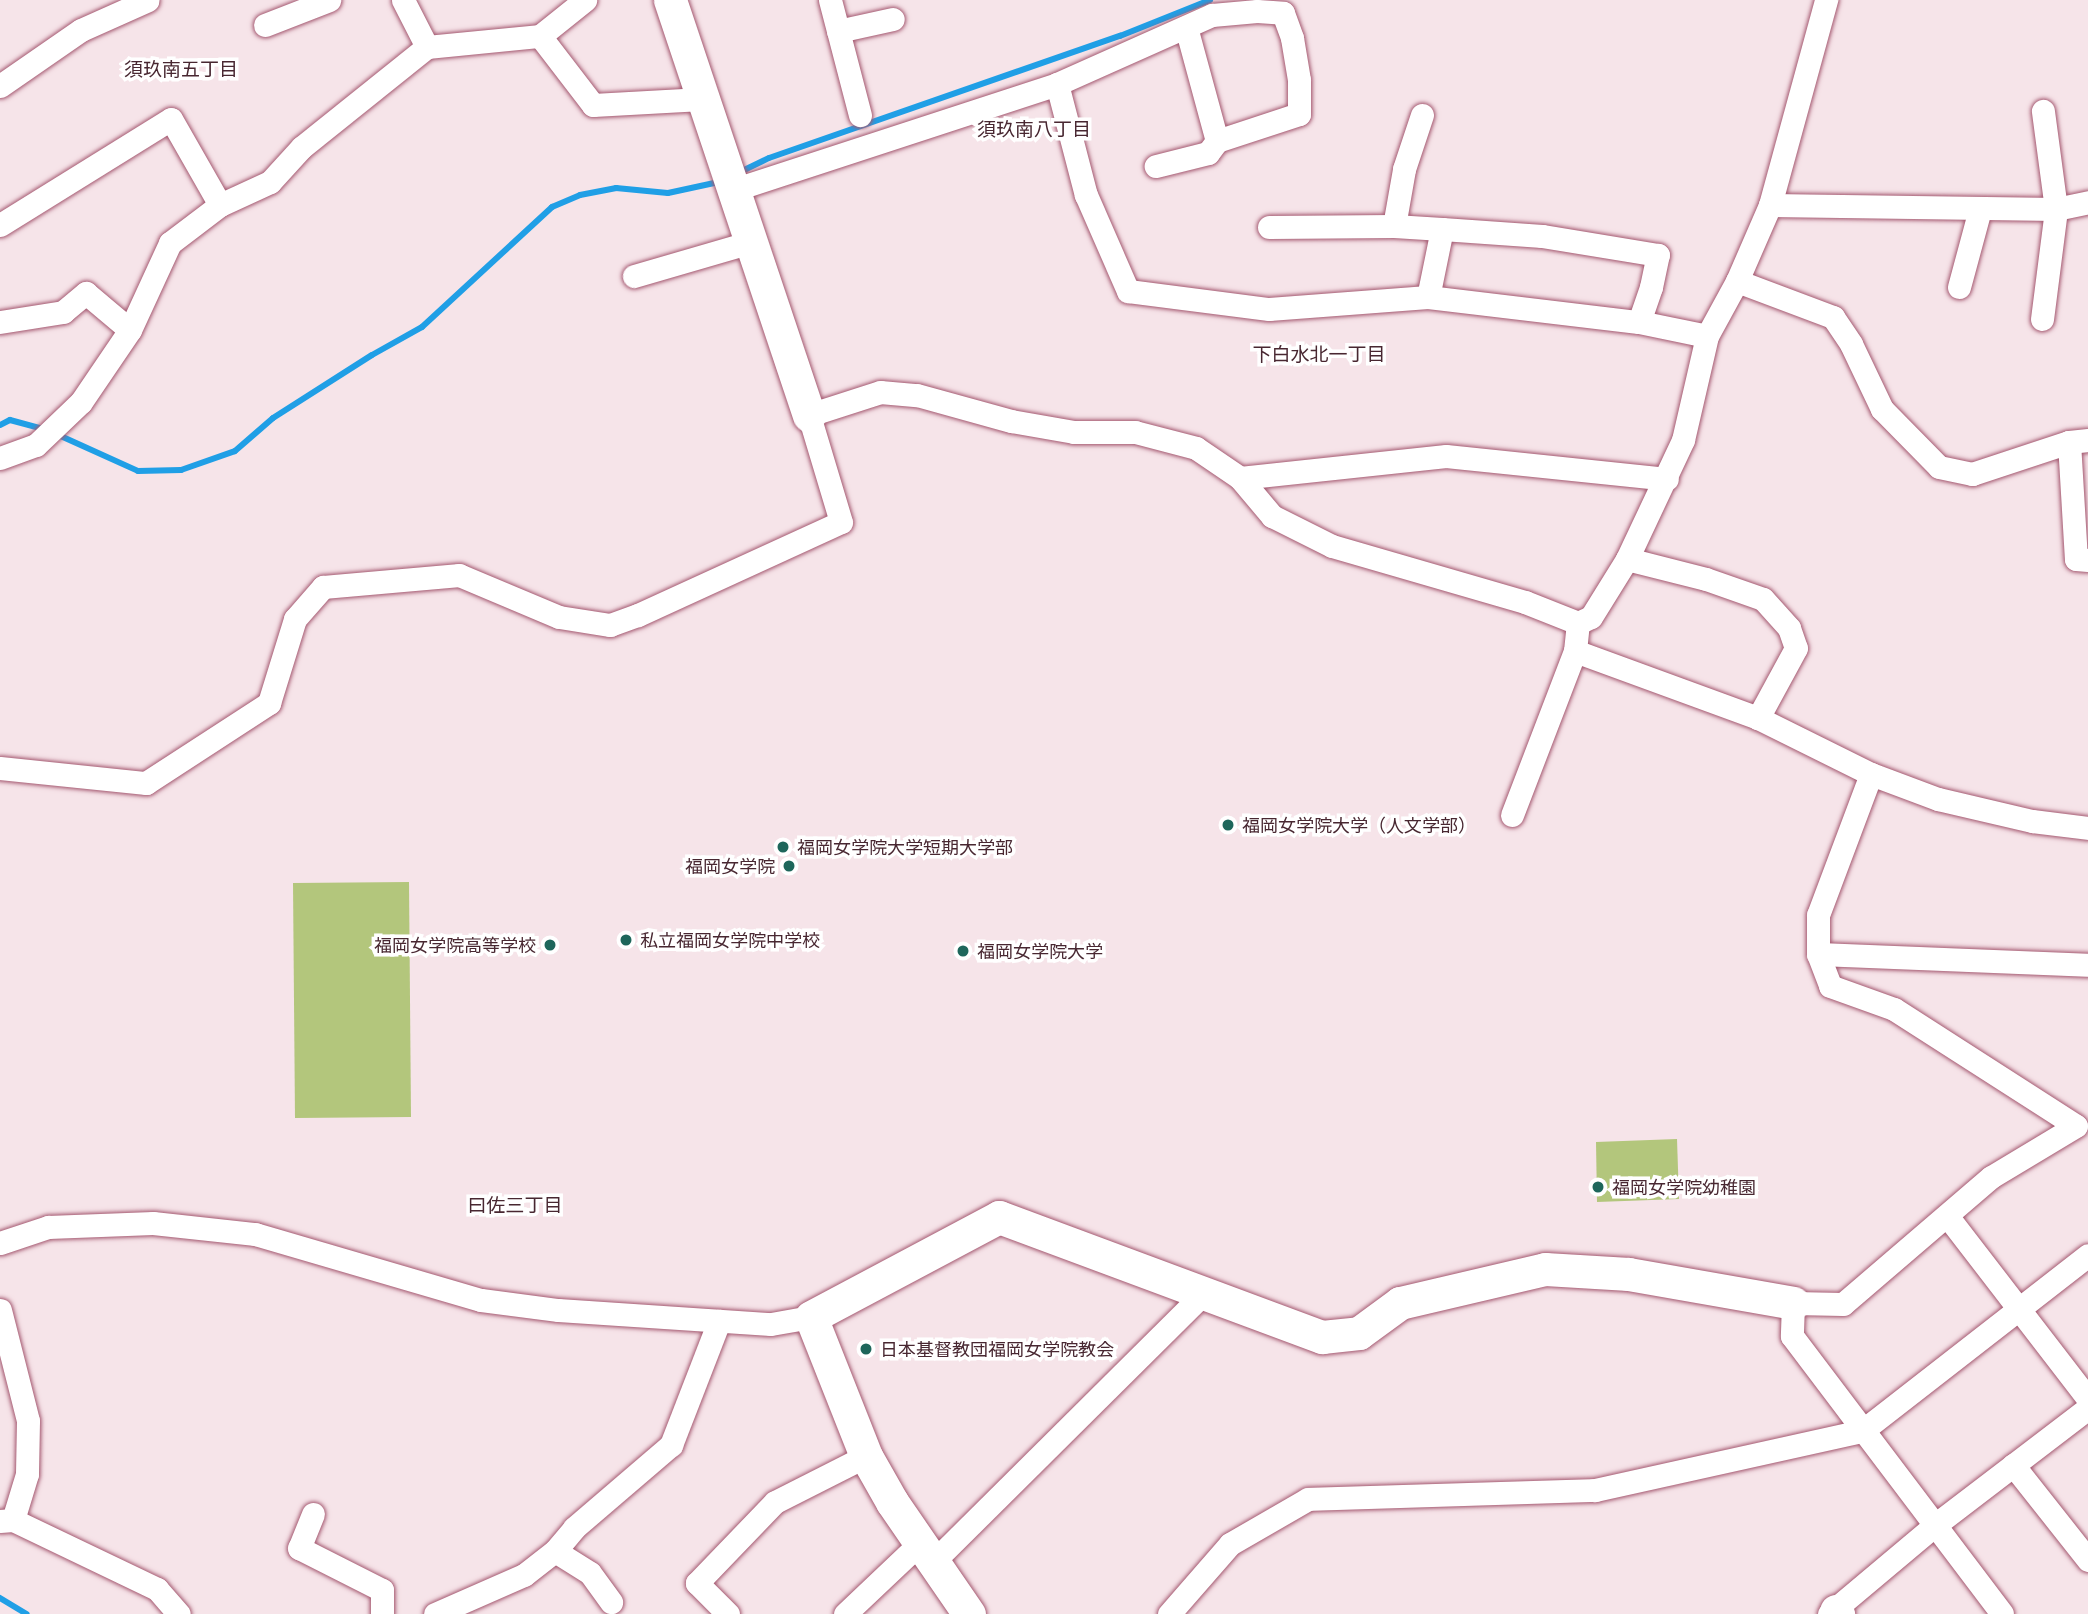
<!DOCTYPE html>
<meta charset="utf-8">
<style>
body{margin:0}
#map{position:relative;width:2088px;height:1614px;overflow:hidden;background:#f6e4e9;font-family:"PT Serif","Noto Sans JP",serif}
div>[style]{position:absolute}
.green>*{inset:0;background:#b3c67c}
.stream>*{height:6px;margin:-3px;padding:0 3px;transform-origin:3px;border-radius:3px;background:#209fe6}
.roads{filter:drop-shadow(0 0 2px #a45870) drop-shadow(0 0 2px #a45870)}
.street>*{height:23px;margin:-11.5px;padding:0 11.5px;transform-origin:11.5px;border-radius:11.5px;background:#fff}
.secondary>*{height:33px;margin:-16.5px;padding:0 16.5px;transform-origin:16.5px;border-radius:16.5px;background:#fff}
.dots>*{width:19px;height:19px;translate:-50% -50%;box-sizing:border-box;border:4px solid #fff;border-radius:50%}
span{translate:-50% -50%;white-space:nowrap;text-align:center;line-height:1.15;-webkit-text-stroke:7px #fff;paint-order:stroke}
.poi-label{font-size:18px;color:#482731}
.left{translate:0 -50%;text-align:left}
.right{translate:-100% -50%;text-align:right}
.neighbourhood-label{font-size:19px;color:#482731}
</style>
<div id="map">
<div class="green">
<div style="clip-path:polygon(409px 882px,411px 1117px,295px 1118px,293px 883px)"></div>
<div style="clip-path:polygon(1677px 1139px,1679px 1199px,1597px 1202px,1596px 1142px)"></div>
</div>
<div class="stream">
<div style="left:738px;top:173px;width:34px;rotate:-26deg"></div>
<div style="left:769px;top:158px;width:372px;rotate:-19.2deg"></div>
<div style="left:1120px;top:36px;width:97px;rotate:-21.8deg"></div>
<div style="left:0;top:425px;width:11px;rotate:-27deg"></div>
<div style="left:10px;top:420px;width:35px;rotate:15deg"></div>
<div style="left:54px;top:433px;width:92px;rotate:24.3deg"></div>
<div style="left:138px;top:471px;width:43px;rotate:-1.3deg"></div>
<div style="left:181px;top:470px;width:57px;rotate:-19.4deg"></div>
<div style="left:235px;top:451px;width:50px;rotate:-41deg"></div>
<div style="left:273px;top:418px;width:117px;rotate:-32.5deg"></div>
<div style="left:372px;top:355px;width:57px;rotate:-29.2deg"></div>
<div style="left:422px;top:327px;width:177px;rotate:-42.7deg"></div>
<div style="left:552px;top:207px;width:30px;rotate:-23deg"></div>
<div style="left:580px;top:195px;width:37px;rotate:-11deg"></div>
<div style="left:616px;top:188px;width:52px;rotate:5.5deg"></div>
<div style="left:668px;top:193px;width:52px;rotate:-12.2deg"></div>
<div style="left:0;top:1598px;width:31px;rotate:31deg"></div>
</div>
<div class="roads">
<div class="street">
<div style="left:403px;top:0;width:53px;rotate:62.9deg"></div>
<div style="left:830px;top:0;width:119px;rotate:75.4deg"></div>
<div style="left:265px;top:25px;width:69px;rotate:-21.3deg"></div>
<div style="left:1186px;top:27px;width:118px;rotate:74.8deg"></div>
<div style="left:838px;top:31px;width:56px;rotate:-12.3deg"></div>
<div style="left:540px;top:36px;width:87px;rotate:52.5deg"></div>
<div style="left:593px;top:105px;width:109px;rotate:-3.2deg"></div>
<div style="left:1057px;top:84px;width:170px;rotate:-24deg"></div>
<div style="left:1212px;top:15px;width:45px;rotate:-5.1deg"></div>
<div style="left:1257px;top:11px;width:26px;rotate:4deg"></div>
<div style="left:1283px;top:13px;width:27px;rotate:70deg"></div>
<div style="left:1292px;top:38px;width:43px;rotate:80.5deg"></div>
<div style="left:1299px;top:80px;width:34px;rotate:90deg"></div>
<div style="left:1299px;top:114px;width:86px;rotate:161.8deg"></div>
<div style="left:1217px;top:141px;width:15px;rotate:127deg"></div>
<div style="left:1208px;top:153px;width:54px;rotate:166deg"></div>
<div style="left:0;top:86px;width:98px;rotate:-34.7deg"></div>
<div style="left:81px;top:30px;width:73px;rotate:-24.1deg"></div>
<div style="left:733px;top:190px;width:341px;rotate:-18.1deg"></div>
<div style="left:1057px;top:84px;width:115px;rotate:75.4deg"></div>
<div style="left:1086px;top:195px;width:105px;rotate:66.4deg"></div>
<div style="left:1128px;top:291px;width:142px;rotate:7.3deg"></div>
<div style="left:1269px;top:309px;width:159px;rotate:-4.3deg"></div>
<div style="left:1770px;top:205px;width:286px;rotate:0.8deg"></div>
<div style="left:2056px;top:209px;width:33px;rotate:-12deg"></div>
<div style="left:0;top:225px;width:201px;rotate:-31.8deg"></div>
<div style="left:171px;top:119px;width:99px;rotate:60.3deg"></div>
<div style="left:1394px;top:226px;width:58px;rotate:-80deg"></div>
<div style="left:1404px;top:169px;width:57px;rotate:-71.6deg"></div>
<div style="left:1269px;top:227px;width:125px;rotate:-0.5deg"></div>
<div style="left:1394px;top:226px;width:48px;rotate:3.6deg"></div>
<div style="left:634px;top:276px;width:122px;rotate:-16.2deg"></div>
<div style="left:1737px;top:281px;width:103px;rotate:20.6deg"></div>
<div style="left:1833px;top:317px;width:32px;rotate:56deg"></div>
<div style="left:1851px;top:344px;width:72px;rotate:64.5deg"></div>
<div style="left:1882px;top:409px;width:81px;rotate:45.5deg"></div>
<div style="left:1939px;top:467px;width:34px;rotate:12deg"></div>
<div style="left:1972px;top:474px;width:102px;rotate:-18.3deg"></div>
<div style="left:2069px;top:442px;width:19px;rotate:-6deg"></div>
<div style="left:1959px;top:287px;width:81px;rotate:-74.9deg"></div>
<div style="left:2042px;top:319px;width:111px;rotate:-82.7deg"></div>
<div style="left:2056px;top:209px;width:99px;rotate:-97.6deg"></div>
<div style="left:0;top:322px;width:64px;rotate:-9deg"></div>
<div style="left:63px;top:312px;width:30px;rotate:-40deg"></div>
<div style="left:86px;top:293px;width:57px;rotate:40.1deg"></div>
<div style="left:1639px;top:322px;width:37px;rotate:-71deg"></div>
<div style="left:1651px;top:287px;width:33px;rotate:-78deg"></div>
<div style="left:1658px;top:255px;width:118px;rotate:-170.7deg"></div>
<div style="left:1542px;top:236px;width:100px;rotate:-176deg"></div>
<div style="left:1442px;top:229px;width:69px;rotate:101.6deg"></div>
<div style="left:1428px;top:297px;width:212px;rotate:6.8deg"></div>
<div style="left:1639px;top:322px;width:69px;rotate:11.6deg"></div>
<div style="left:2069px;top:442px;width:117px;rotate:86.6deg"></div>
<div style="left:2076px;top:559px;width:12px;rotate:5deg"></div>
<div style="left:0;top:458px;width:38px;rotate:-20deg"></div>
<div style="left:36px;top:445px;width:62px;rotate:-43.7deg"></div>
<div style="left:81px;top:402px;width:87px;rotate:-55.8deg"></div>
<div style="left:130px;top:330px;width:96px;rotate:-65.3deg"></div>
<div style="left:170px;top:243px;width:63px;rotate:-37.2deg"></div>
<div style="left:220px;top:205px;width:55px;rotate:-24.7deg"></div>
<div style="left:270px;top:182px;width:47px;rotate:-47.6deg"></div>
<div style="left:302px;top:147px;width:160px;rotate:-38.7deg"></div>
<div style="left:427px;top:47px;width:114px;rotate:-5.6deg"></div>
<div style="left:540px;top:36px;width:58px;rotate:-38.7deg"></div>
<div style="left:1240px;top:478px;width:207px;rotate:-6.1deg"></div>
<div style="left:1446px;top:456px;width:222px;rotate:5.9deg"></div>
<div style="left:1627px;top:559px;width:81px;rotate:14.2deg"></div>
<div style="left:1706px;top:579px;width:60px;rotate:19.3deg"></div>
<div style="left:1763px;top:599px;width:39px;rotate:48deg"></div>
<div style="left:1789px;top:628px;width:21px;rotate:71deg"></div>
<div style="left:1796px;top:648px;width:80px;rotate:118.5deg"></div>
<div style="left:1575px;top:651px;width:195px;rotate:20.1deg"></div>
<div style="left:1758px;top:718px;width:126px;rotate:26.4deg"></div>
<div style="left:1871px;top:774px;width:72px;rotate:20.5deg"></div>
<div style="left:1938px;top:799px;width:97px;rotate:13.2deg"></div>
<div style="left:2032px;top:821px;width:56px;rotate:7.1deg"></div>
<div style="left:0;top:768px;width:147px;rotate:5.9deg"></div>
<div style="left:146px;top:783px;width:147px;rotate:-33deg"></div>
<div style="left:269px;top:703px;width:88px;rotate:-72.8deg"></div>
<div style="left:295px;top:619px;width:43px;rotate:-48.8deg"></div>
<div style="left:323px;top:587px;width:137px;rotate:-5deg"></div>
<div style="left:459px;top:575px;width:108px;rotate:22.8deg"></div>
<div style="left:559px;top:617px;width:52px;rotate:8.9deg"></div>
<div style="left:610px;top:625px;width:30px;rotate:-20deg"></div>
<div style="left:638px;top:615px;width:223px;rotate:-24.6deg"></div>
<div style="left:841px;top:522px;width:112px;rotate:-106.7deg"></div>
<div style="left:809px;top:415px;width:75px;rotate:-17.9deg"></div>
<div style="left:880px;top:392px;width:37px;rotate:5deg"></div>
<div style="left:917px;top:395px;width:98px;rotate:15.5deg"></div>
<div style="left:1011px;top:421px;width:64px;rotate:9.9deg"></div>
<div style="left:1074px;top:432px;width:61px"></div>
<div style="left:1135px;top:432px;width:63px;rotate:14.7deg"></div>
<div style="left:1196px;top:448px;width:53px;rotate:34.3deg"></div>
<div style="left:1240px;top:478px;width:50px;rotate:49.9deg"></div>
<div style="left:1272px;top:516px;width:67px;rotate:26.6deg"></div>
<div style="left:1332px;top:546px;width:201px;rotate:16.2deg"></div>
<div style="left:1525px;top:602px;width:57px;rotate:21.6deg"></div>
<div style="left:1871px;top:774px;width:151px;rotate:110.6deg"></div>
<div style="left:1818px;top:915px;width:39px;rotate:90deg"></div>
<div style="left:1818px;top:954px;width:34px;rotate:69deg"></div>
<div style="left:1830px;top:986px;width:68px;rotate:19.8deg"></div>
<div style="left:1894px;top:1009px;width:216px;rotate:32.7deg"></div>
<div style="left:2076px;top:1126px;width:99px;rotate:149deg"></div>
<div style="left:1991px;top:1177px;width:195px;rotate:139.4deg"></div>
<div style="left:1843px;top:1304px;width:50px;rotate:-178.9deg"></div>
<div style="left:1793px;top:1303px;width:33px;rotate:92deg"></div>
<div style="left:1792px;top:1336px;width:348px;rotate:52.9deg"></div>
<div style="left:1512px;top:815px;width:176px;rotate:-69deg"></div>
<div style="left:1575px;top:651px;width:28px;rotate:-84deg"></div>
<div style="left:1578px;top:623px;width:14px;rotate:-25deg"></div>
<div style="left:1591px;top:617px;width:68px;rotate:-58.2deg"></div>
<div style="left:1627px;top:559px;width:132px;rotate:-64.8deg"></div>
<div style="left:1683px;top:440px;width:107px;rotate:-77deg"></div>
<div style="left:1707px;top:336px;width:63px;rotate:-61.4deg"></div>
<div style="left:1737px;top:281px;width:83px;rotate:-66.5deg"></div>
<div style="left:1770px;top:205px;width:213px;rotate:-74.7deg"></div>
<div style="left:1818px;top:954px;width:270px;rotate:2.3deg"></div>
<div style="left:1948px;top:1217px;width:230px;rotate:52.4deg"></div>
<div style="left:0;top:1243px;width:51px;rotate:-18.4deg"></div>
<div style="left:48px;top:1227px;width:105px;rotate:-2.2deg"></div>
<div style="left:153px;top:1223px;width:103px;rotate:6.2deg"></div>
<div style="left:255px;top:1234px;width:235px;rotate:16.3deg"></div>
<div style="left:481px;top:1300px;width:78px;rotate:7.4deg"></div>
<div style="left:558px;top:1310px;width:213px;rotate:3.8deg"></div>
<div style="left:771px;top:1324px;width:41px;rotate:-9.9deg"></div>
<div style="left:0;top:1310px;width:114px;rotate:75.8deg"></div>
<div style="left:28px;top:1421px;width:53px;rotate:91.1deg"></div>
<div style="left:27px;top:1474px;width:48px;rotate:106.9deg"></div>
<div style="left:2013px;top:1465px;width:121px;rotate:51.7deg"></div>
<div style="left:313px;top:1514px;width:37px;rotate:112deg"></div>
<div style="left:299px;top:1548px;width:93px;rotate:26.8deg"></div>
<div style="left:382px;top:1590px;width:24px;rotate:90deg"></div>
<div style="left:0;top:1521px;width:13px;rotate:-4deg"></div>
<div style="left:13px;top:1520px;width:160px;rotate:25.6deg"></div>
<div style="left:157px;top:1589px;width:33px;rotate:49deg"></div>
<div style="left:555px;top:1551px;width:41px;rotate:32.2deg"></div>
<div style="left:590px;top:1573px;width:36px;rotate:54deg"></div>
<div style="left:933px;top:1562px;width:382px;rotate:-44.8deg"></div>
<div style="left:435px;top:1614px;width:97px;rotate:-23.7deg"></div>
<div style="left:524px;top:1575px;width:39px;rotate:-38deg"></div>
<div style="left:555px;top:1551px;width:30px;rotate:-50deg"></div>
<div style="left:574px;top:1528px;width:128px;rotate:-40.6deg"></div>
<div style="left:671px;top:1445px;width:133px;rotate:-68.8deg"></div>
<div style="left:728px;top:1614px;width:44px;rotate:-135deg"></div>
<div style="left:697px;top:1583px;width:112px;rotate:-46.1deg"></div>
<div style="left:775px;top:1502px;width:102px;rotate:-26.8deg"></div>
<div style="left:845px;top:1614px;width:103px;rotate:-43.4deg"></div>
<div style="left:1169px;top:1614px;width:93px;rotate:-48.9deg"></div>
<div style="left:1230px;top:1544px;width:90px;rotate:-30deg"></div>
<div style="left:1308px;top:1499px;width:287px;rotate:-1.8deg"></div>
<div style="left:1595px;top:1490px;width:273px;rotate:-12.5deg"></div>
<div style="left:1862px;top:1431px;width:286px;rotate:-37.9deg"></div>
<div style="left:1829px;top:1614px;width:138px;rotate:-40deg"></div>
<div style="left:1935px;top:1525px;width:193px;rotate:-37.4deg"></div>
</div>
<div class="secondary">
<div style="left:670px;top:0;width:438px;rotate:71.5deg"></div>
<div style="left:1836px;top:1611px;width:4px;rotate:56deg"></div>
<div style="left:969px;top:1614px;width:136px;rotate:-124.5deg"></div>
<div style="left:892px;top:1502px;width:53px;rotate:-119.5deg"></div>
<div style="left:866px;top:1456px;width:149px;rotate:-111.6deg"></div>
<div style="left:811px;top:1317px;width:213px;rotate:-28deg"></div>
<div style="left:999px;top:1217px;width:345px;rotate:20.4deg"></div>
<div style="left:1322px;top:1337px;width:37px;rotate:-6deg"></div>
<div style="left:1359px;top:1333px;width:51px;rotate:-36.2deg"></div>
<div style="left:1400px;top:1303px;width:149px;rotate:-13.2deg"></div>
<div style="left:1545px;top:1269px;width:84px;rotate:3.4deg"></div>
<div style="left:1629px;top:1274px;width:167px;rotate:10deg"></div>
</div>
</div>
<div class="dots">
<div style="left:1228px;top:825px;background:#1e665b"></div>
<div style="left:783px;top:847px;background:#1e665b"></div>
<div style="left:789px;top:866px;background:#1e665b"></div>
<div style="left:626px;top:940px;background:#1e665b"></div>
<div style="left:550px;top:945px;background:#1e665b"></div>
<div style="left:963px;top:951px;background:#1e665b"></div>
<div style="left:1598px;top:1187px;background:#1e665b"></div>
<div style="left:866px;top:1349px;background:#1e665b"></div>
</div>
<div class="poi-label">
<span class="left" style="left:1242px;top:825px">福岡女学院大学（人文学部）</span>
<span class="left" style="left:797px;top:847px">福岡女学院大学短期大学部</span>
<span class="right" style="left:775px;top:866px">福岡女学院</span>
<span class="left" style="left:640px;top:940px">私立福岡女学院中学校</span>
<span class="right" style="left:536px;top:945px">福岡女学院高等学校</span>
<span class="left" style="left:977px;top:951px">福岡女学院大学</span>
<span class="left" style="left:1612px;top:1187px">福岡女学院幼稚園</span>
<span class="left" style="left:880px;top:1349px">日本基督教団福岡女学院教会</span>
</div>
<div class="neighbourhood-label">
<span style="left:181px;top:69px">須玖南五丁目</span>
<span style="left:1034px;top:129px">須玖南八丁目</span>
<span style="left:1319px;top:354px">下白水北一丁目</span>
<span style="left:515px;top:1205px">曰佐三丁目</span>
</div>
</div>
